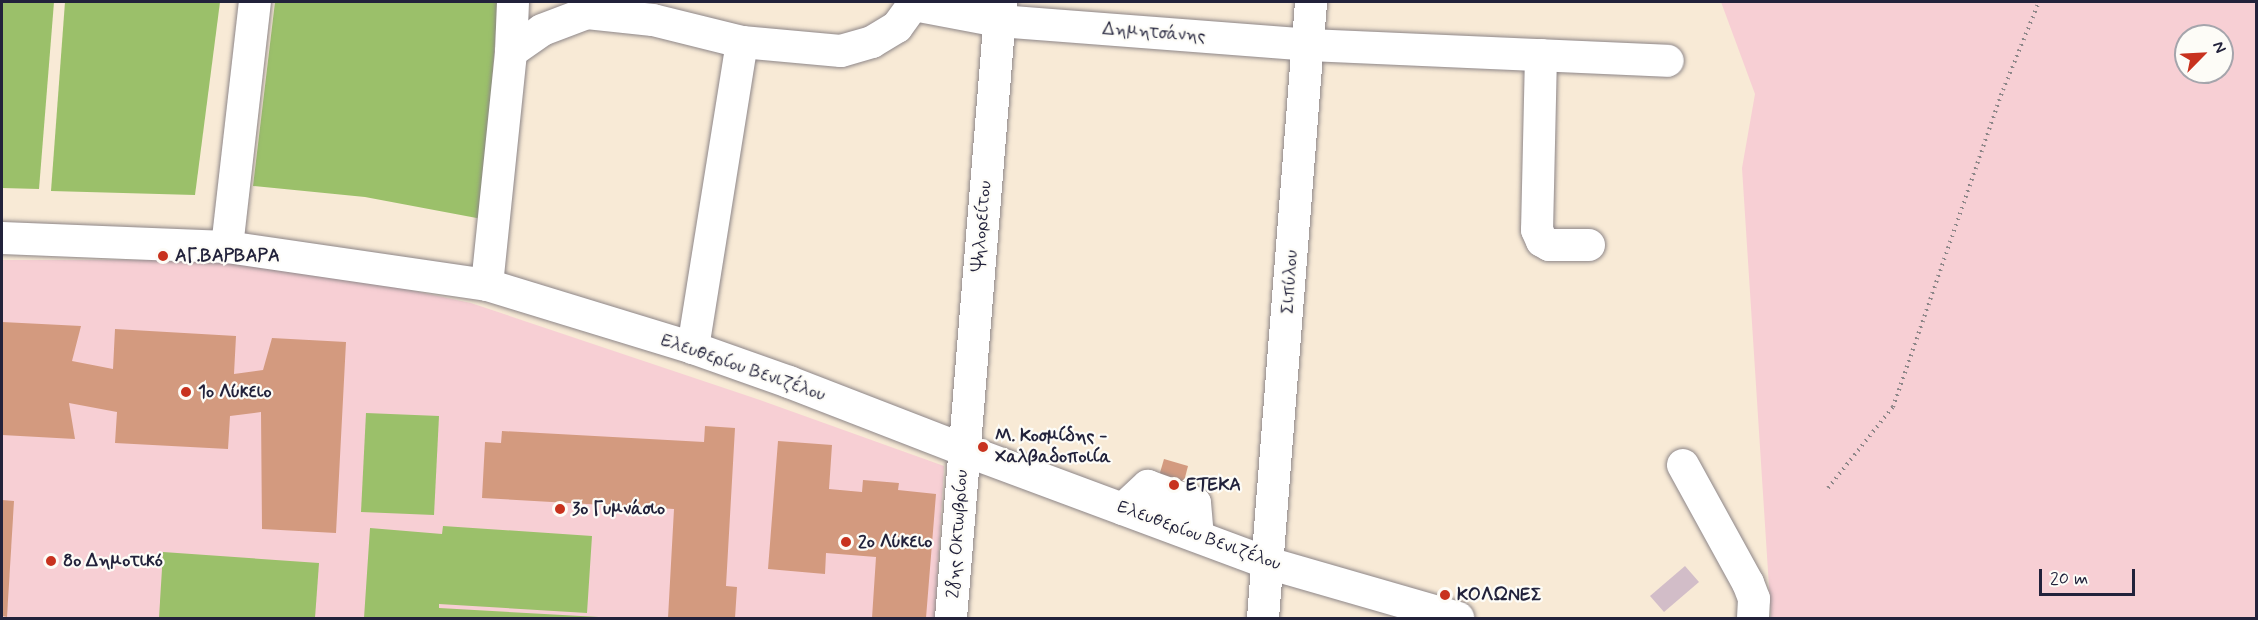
<!DOCTYPE html>
<meta charset="utf-8">
<style>
body{margin:0}
#map{position:relative;width:2258px;height:620px;overflow:hidden;background:#f8ead6;font-family:Mynerve,sans-serif}
div>[style]{position:absolute}
.built>*{inset:0;background:#f7cfd4}
.industrial>*{inset:0;background:#d2bdc8}
.green>*{inset:0;background:#9bc06a}
.building>*{inset:0;background:#d39a7f}
.path>*{height:4px;margin-top:-2px;transform-origin:0;background:repeating-linear-gradient(90deg,#8d8688 0 1.5px,transparent 0 6px)}
.roads{filter:drop-shadow(0 0 2px #8d8688) drop-shadow(0 0 2px #8d8688)}
.minor>*{height:32px;margin:-16px;padding:0 16px;transform-origin:16px;border-radius:16px;background:#fff}
.dots>*{width:16px;height:16px;translate:-50% -50%;box-sizing:border-box;border:3px solid #fdfcf7;border-radius:50%}
span{translate:-50% -50%;white-space:nowrap;text-align:center;line-height:1.15;-webkit-text-stroke:4.5px #fdfcf7;paint-order:stroke}
.street-label{font-size:18px;color:#22223b}
.poi-label{font-size:18px;color:#22223b;font-weight:700}
.left{translate:0 -50%;text-align:left}
.frame{position:absolute;inset:0;border:3px solid #22223b;pointer-events:none}
.north{position:absolute;left:2174px;top:24px;width:60px;height:60px;box-sizing:border-box;background:#fdfcf7;border:2px solid #a5a5ac;border-radius:50%;rotate:66deg;font-size:16px;font-weight:700;line-height:24px;text-align:center;color:#22223b}
.north::after{content:'';display:block;margin:auto;width:21px;height:27px;background:#c8321e;clip-path:polygon(50% 0,100% 100%,50% 72%,0 100%)}
.scale{position:absolute;left:2039px;top:569px;width:96px;height:27px;box-sizing:border-box;border:3px solid #22223b;border-top:0;padding-left:8px;font-size:18px;line-height:21px;white-space:nowrap;color:#22223b;-webkit-text-stroke:4px #fdfcf7;paint-order:stroke}
</style>
<div id="map">
<div class="built">
<div style="clip-path:polygon(evenodd,1721px 2px,2256px 2px,2256px 618px,1771px 618px,1742px 168px,1755px 94px,1721px 2px,2186px 36px,2222px 36px,2222px 72px,2186px 72px,2186px 36px)"></div>
<div style="clip-path:polygon(2px 260px,204px 260px,329px 273px,471px 303px,760px 400px,944px 466px,935px 618px,2px 618px)"></div>
</div>
<div class="industrial">
<div style="clip-path:polygon(1685px 566px,1699px 582px,1664px 612px,1650px 596px)"></div>
</div>
<div class="green">
<div style="clip-path:polygon(2px 2px,54px 2px,39px 189px,2px 188px)"></div>
<div style="clip-path:polygon(65px 2px,220px 2px,195px 195px,51px 191px)"></div>
<div style="clip-path:polygon(275px 2px,498px 2px,482px 219px,365px 197px,253px 186px)"></div>
<div style="clip-path:polygon(366px 413px,439px 416px,434px 515px,361px 512px)"></div>
<div style="clip-path:polygon(443px 526px,592px 536px,587px 613px,439px 604px,439px 608px,617px 618px,364px 618px,370px 528px,442px 534px)"></div>
<div style="clip-path:polygon(163px 552px,319px 563px,315px 618px,159px 618px)"></div>
</div>
<div class="building">
<div style="clip-path:polygon(2px 322px,81px 326px,72px 361px,113px 369px,115px 329px,236px 336px,234px 374px,263px 370px,272px 338px,346px 342px,336px 533px,262px 529px,261px 412px,230px 416px,228px 449px,115px 443px,117px 412px,69px 403px,75px 439px,2px 435px)"></div>
<div style="clip-path:polygon(705px 426px,735px 428px,726px 586px,737px 587px,735px 618px,668px 618px,674px 509px,482px 498px,485px 442px,501px 443px,502px 431px,704px 442px)"></div>
<div style="clip-path:polygon(778px 441px,832px 445px,829px 489px,862px 492px,863px 480px,899px 483px,898px 490px,936px 494px,926px 618px,872px 618px,876px 557px,826px 553px,825px 574px,768px 569px)"></div>
<div style="clip-path:polygon(1164px 459px,1188px 466px,1182px 489px,1157px 483px)"></div>
<div style="clip-path:polygon(2px 500px,14px 501px,7px 617px,2px 616px)"></div>
</div>
<div class="path">
<div style="left:1828px;top:488px;width:104px;rotate:-51.3deg"></div>
<div style="left:1893px;top:407px;width:336px;rotate:-70.9deg"></div>
<div style="left:2003px;top:90px;width:95px;rotate:-67.8deg"></div>
</div>
<div class="roads">
<div class="minor">
<div style="left:914px;top:5px;width:86px;rotate:10.7deg"></div>
<div style="left:999px;top:21px;width:310px;rotate:4.4deg"></div>
<div style="left:1308px;top:45px;width:360px;rotate:2.5deg"></div>
<div style="left:742px;top:42px;width:99px;rotate:5.2deg"></div>
<div style="left:841px;top:51px;width:32px;rotate:-16deg"></div>
<div style="left:872px;top:42px;width:29px;rotate:-31deg"></div>
<div style="left:897px;top:27px;width:31px;rotate:-54deg"></div>
<div style="left:511px;top:52px;width:38px;rotate:-35deg"></div>
<div style="left:542px;top:30px;width:48px;rotate:-20.7deg"></div>
<div style="left:587px;top:13px;width:66px;rotate:6.1deg"></div>
<div style="left:653px;top:20px;width:92px;rotate:13.9deg"></div>
<div style="left:742px;top:42px;width:310px;rotate:99.1deg"></div>
<div style="left:1541px;top:55px;width:175px;rotate:91.3deg"></div>
<div style="left:1537px;top:230px;width:12px;rotate:66deg"></div>
<div style="left:1542px;top:241px;width:8px;rotate:30deg"></div>
<div style="left:1549px;top:245px;width:40px"></div>
<div style="left:2px;top:238px;width:225px;rotate:2.3deg"></div>
<div style="left:227px;top:247px;width:263px;rotate:8.3deg"></div>
<div style="left:487px;top:285px;width:215px;rotate:17deg"></div>
<div style="left:693px;top:348px;width:102px;rotate:19.5deg"></div>
<div style="left:789px;top:382px;width:188px;rotate:21.2deg"></div>
<div style="left:964px;top:450px;width:324px;rotate:20.4deg"></div>
<div style="left:1268px;top:563px;width:198px;rotate:16.1deg"></div>
<div style="left:227px;top:247px;width:247px;rotate:-83.5deg"></div>
<div style="left:487px;top:285px;width:234px;rotate:-84.1deg"></div>
<div style="left:511px;top:52px;width:50px;rotate:-87.7deg"></div>
<div style="left:1683px;top:465px;width:135px;rotate:61.2deg"></div>
<div style="left:1748px;top:583px;width:17px;rotate:69deg"></div>
<div style="left:1754px;top:599px;width:19px;rotate:93deg"></div>
<div style="left:1123px;top:509px;width:34px;rotate:-43deg"></div>
<div style="left:1148px;top:486px;width:50px;rotate:19.9deg"></div>
<div style="left:1195px;top:503px;width:33px;rotate:85deg"></div>
<div style="left:951px;top:618px;width:618px;rotate:-85.36deg"></div>
<div style="left:1263px;top:618px;width:618px;rotate:-85.54deg"></div>
</div>
</div>
<div class="dots">
<div style="left:163px;top:256px;background:#c8321e"></div>
<div style="left:186px;top:392px;background:#c8321e"></div>
<div style="left:983px;top:447px;background:#c8321e"></div>
<div style="left:1174px;top:485px;background:#c8321e"></div>
<div style="left:560px;top:509px;background:#c8321e"></div>
<div style="left:846px;top:542px;background:#c8321e"></div>
<div style="left:51px;top:561px;background:#c8321e"></div>
<div style="left:1445px;top:595px;background:#c8321e"></div>
</div>
<div class="street-label">
<span style="left:1154px;top:33px;rotate:4deg">Δημητσάνης</span>
<span style="left:982px;top:226px;rotate:-85deg">Ψηλορείτου</span>
<span style="left:1290px;top:282px;rotate:-86deg">Σιπύλου</span>
<span style="left:743px;top:368px;rotate:19deg">Ελευθερίου Βενιζέλου</span>
<span style="left:958px;top:534px;rotate:-86deg">28ης Οκτωβρίου</span>
<span style="left:1199px;top:536px;rotate:20deg">Ελευθερίου Βενιζέλου</span>
</div>
<div class="poi-label">
<span class="left" style="left:175px;top:256px">ΑΓ.ΒΑΡΒΑΡΑ</span>
<span class="left" style="left:198px;top:392px">1ο Λύκειο</span>
<span class="left" style="left:995px;top:447px">Μ. Κοσμίδης -<br>Χαλβαδοποιία</span>
<span class="left" style="left:1186px;top:485px">ΕΤΕΚΑ</span>
<span class="left" style="left:572px;top:509px">3ο Γυμνάσιο</span>
<span class="left" style="left:858px;top:542px">2ο Λύκειο</span>
<span class="left" style="left:63px;top:561px">8ο Δημοτικό</span>
<span class="left" style="left:1457px;top:595px">ΚΟΛΩΝΕΣ</span>
</div>
<div class="frame"></div>
<div class="north">N</div>
<div class="scale">20 m</div>
</div>
